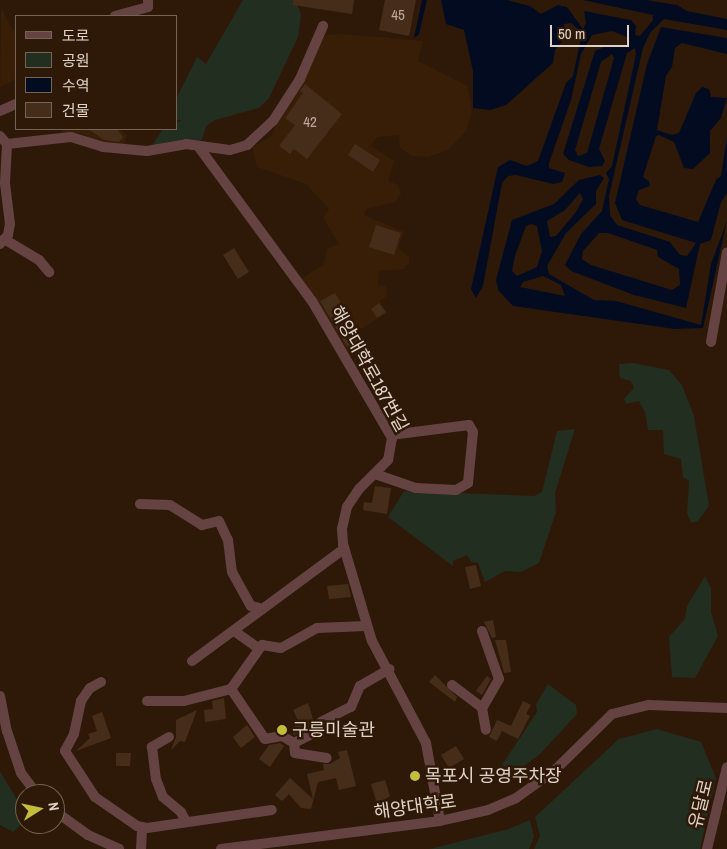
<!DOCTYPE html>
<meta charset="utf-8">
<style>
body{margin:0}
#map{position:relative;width:727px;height:849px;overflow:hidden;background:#2e1908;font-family:"Archivo Narrow","Noto Sans KR",sans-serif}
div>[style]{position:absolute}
.built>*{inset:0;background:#381d07}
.green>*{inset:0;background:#222e1f}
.water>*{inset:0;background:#030b20}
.building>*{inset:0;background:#462d1a}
.minor>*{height:10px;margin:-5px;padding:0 5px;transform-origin:5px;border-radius:5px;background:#664343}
.dots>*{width:14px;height:14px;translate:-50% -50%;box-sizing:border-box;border:2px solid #2e1908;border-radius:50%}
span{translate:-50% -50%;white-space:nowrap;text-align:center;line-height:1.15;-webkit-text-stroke:5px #2e1908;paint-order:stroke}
.number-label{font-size:15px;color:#baa99c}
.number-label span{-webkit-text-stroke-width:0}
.street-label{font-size:18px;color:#e0d2c7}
.poi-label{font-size:18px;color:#e0d2c7}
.left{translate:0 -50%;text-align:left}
.legend{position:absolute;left:15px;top:15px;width:162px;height:115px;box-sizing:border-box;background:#2e1908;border:1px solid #756354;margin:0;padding:6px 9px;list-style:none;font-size:15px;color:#e0d2c7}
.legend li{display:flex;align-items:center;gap:10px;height:25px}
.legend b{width:25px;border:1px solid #756354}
.north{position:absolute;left:15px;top:784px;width:50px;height:50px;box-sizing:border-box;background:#2e1908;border:1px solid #756354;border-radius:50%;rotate:80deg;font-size:14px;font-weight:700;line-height:20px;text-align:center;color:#e0d2c7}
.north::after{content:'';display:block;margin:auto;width:18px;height:22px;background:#c3bd3e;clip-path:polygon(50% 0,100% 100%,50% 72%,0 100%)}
.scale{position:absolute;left:550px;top:25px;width:79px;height:22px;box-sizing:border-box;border:2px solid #e0d2c7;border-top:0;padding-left:6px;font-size:15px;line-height:18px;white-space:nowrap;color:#e0d2c7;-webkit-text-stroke:4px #2e1908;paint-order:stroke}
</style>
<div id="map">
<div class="built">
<div style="clip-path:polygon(1px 7px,13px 31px,16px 29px,16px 79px,0 87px)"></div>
<div style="clip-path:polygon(343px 34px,423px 41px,418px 61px,468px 86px,472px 111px,466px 131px,448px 150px,428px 157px,412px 156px,400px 148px,399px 135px,377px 137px,371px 146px,394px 161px,388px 181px,398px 185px,401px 194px,395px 202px,366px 209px,364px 215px,404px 232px,398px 248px,409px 257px,409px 263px,404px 269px,379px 271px,378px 284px,386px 287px,387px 296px,380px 301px,387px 313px,359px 330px,368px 345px,349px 358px,301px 279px,324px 264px,327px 249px,339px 244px,323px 218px,329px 209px,306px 184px,257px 167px,252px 147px,270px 137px,325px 35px)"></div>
<div style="clip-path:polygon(61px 129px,120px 129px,127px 135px,124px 145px,104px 145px,80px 133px,62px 136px)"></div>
</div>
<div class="green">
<div style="clip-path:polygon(243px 0,295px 0,301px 14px,298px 37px,269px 98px,259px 108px,215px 120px,206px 126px,202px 140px,150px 149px,163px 129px,176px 129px,176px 123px,182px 120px,176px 120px,176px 99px,197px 57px,206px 64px)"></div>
<div style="clip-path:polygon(633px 363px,669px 370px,682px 385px,694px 416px,709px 506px,698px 521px,691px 523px,687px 513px,689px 481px,683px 477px,681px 459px,664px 454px,663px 430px,648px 430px,645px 412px,639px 401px,626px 404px,624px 399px,634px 388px,631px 381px,620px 378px,619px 364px)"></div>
<div style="clip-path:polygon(575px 429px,555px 493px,556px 512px,539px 563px,521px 572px,505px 571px,485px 582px,478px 563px,471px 562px,467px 555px,453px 561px,453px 566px,388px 517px,404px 491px,534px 496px,542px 492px,557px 431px)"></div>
<div style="clip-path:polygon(705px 576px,711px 588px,711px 612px,718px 636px,695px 678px,672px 677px,669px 637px,685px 619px,687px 606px)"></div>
<div style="clip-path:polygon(548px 684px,576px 705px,577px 714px,539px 755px,515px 772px,502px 765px,537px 712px,536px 704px)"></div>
<div style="clip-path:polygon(657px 729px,701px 742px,716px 778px,700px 849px,534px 849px,540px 836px,535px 817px,619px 739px)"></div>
<div style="clip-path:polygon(0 771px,25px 813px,25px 821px,13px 832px,0 825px)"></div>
<div style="clip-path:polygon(530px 820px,534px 837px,529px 849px,430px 849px,509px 829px)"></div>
</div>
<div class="water">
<div style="clip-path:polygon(422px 0,427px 0,419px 34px,414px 38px)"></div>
<div style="clip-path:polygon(evenodd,441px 0,507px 0,530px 6px,541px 14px,558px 5px,567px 7px,583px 29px,586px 23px,584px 11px,631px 20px,636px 26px,635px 35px,640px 36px,653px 20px,653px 15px,583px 0,646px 0,677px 5px,687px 11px,727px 19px,727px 30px,664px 19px,650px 33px,643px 48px,609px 196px,610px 215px,617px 225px,670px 242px,680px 255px,687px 256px,692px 249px,696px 243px,622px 220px,615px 203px,647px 64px,661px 27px,727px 38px,727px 54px,682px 43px,675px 48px,672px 67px,666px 76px,657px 130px,672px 135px,679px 133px,696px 93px,702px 87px,709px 89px,711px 97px,727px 98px,721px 118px,710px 131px,710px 153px,693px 169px,684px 168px,674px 142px,659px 135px,656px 136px,643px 177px,649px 181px,650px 186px,639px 190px,636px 199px,640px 205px,698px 222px,716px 180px,721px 176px,727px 137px,727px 193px,721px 202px,711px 240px,700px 244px,686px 308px,634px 295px,571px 271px,565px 265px,581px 234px,602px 211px,609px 179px,606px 173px,612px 166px,636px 54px,635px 48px,627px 53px,599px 149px,605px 161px,602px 166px,589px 167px,569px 160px,563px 154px,595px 51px,607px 46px,626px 46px,627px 37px,612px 31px,592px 35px,581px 54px,571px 100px,549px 163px,549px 168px,565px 173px,562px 182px,553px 184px,516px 175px,508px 176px,502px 183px,483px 286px,476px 298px,471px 289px,498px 167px,510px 160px,527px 166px,538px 161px,566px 83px,573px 76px,582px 33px,571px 23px,564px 24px,563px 40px,555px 50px,553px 63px,506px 105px,490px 110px,473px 108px,473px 71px,464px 30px,446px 24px,441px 0,612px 54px,614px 58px,587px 153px,578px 156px,575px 150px,601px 62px,612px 54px,441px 0,599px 233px,608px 233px,657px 250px,658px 257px,679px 269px,680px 285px,672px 290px,591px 265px,582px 259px,583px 251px,599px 233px)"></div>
<div style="clip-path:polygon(evenodd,600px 175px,604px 178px,596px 191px,596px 204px,566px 233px,547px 266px,549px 274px,594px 300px,616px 301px,701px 325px,711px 264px,727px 221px,703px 328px,675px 329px,513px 306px,498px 290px,496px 280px,512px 220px,554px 204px,579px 180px,600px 175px,580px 193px,583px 199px,576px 212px,556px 236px,550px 237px,547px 221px,565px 210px,580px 193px,600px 175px,531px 224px,537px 226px,542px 251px,537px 267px,517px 276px,512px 271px,515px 256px,526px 226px,531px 224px,600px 175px,543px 276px,561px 285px,565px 296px,520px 287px,523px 282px,543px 276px)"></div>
</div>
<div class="building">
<div style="clip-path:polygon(293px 0,354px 0,352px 14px,293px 5px)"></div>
<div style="clip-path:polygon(385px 0,416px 0,409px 36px,379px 30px)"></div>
<div style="clip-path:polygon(305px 84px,342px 114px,307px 159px,294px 149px,290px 154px,279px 146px,295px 125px,285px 118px,303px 93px,300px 91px)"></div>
<div style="clip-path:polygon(88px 129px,117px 129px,123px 137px,119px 142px,104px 140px)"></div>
<div style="clip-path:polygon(355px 144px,380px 160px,373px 172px,348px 155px)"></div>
<div style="clip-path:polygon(376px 225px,401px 233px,394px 255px,369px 247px)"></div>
<div style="clip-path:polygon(234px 248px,249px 272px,238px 279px,223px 255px)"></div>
<div style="clip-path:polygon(335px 293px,365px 344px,350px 352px,320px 301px)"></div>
<div style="clip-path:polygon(379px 303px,386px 312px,377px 318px,371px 309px)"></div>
<div style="clip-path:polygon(375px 486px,391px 488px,387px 514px,363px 510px,364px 502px,372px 503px)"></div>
<div style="clip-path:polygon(476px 565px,481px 586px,470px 589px,465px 567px)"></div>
<div style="clip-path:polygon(348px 584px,351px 597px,329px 599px,327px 586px)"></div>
<div style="clip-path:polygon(493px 620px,496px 637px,492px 638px,484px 622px)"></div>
<div style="clip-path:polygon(495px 640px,506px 640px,511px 672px,504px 673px)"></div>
<div style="clip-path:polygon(435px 675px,457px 697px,455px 702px,429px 682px)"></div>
<div style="clip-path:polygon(487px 676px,491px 679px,482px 695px,476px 691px)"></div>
<div style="clip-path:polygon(224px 698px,226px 719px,205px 722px,204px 710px,213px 709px,212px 701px)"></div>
<div style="clip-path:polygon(523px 701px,531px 705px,526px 714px,530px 716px,518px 739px,502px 731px,497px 741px,489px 737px,497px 720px,511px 726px)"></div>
<div style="clip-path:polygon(308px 703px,315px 725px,294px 735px,291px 728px,300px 724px,293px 710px)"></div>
<div style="clip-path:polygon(197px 710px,185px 742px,180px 741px,171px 750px,176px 737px,176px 720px)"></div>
<div style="clip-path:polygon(102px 712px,111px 738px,76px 751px,90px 738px,88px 734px,97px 731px,92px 716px)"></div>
<div style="clip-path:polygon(247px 725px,255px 737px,241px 748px,233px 737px)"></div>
<div style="clip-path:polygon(280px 743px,284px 746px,270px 767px,259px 759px,269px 745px)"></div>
<div style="clip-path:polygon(456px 746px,464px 759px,449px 768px,441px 755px)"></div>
<div style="clip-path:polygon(347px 750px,356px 786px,339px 790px,336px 778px,318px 782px,311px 809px,301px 808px,289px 794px,282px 801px,275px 795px,290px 778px,313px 799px,307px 774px,324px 770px,323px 764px,330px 764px,340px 758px,338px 752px)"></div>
<div style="clip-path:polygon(116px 753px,131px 753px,130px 766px,116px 766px)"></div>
<div style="clip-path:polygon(385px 780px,390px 796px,377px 804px,371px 784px)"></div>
</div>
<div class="minor">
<div style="left:115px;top:16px;width:34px;rotate:-15deg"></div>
<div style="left:148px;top:7px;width:7px;rotate:-90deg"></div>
<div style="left:0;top:111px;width:17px;rotate:-24deg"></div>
<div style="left:0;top:136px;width:11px;rotate:49deg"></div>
<div style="left:7px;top:144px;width:64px;rotate:-6.2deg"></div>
<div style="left:71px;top:137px;width:34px;rotate:17deg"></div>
<div style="left:103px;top:147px;width:44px;rotate:5.2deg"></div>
<div style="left:147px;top:151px;width:40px;rotate:-10deg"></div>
<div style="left:186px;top:144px;width:44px;rotate:7.8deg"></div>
<div style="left:230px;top:150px;width:18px;rotate:-16deg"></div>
<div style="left:247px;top:145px;width:35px;rotate:-43deg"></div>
<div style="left:273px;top:121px;width:50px;rotate:-57.3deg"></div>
<div style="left:300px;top:79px;width:58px;rotate:-66.5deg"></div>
<div style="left:198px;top:146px;width:192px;rotate:53.7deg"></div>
<div style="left:312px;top:301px;width:159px;rotate:59.7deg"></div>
<div style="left:392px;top:438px;width:22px;rotate:100deg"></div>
<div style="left:388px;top:460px;width:41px;rotate:135deg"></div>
<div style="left:359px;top:489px;width:22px;rotate:124deg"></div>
<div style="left:347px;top:507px;width:23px;rotate:103deg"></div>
<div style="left:342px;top:529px;width:15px;rotate:86deg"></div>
<div style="left:343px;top:544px;width:101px;rotate:73.4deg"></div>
<div style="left:372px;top:641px;width:115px;rotate:62.1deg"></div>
<div style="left:426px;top:743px;width:79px;rotate:79.8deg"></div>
<div style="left:4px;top:239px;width:41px;rotate:31deg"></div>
<div style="left:39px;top:260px;width:16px;rotate:50deg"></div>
<div style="left:0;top:244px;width:12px;rotate:-48deg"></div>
<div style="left:8px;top:235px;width:11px;rotate:-80deg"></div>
<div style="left:10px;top:224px;width:41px;rotate:-97deg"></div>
<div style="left:5px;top:183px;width:39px;rotate:-87deg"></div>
<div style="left:711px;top:342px;width:91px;rotate:-79.9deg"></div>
<div style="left:375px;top:474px;width:43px;rotate:18.9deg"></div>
<div style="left:416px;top:488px;width:40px;rotate:2.9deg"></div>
<div style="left:456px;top:490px;width:14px;rotate:-30deg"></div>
<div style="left:468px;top:483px;width:51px;rotate:-84.4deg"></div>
<div style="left:473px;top:432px;width:8px;rotate:-120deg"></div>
<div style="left:469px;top:425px;width:79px;rotate:172.7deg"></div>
<div style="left:140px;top:504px;width:30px;rotate:2deg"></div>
<div style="left:170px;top:505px;width:38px;rotate:32deg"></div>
<div style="left:202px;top:525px;width:17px;rotate:-13deg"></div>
<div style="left:219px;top:521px;width:21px;rotate:65deg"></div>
<div style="left:228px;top:540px;width:32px;rotate:83deg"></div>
<div style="left:232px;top:572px;width:39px;rotate:61deg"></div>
<div style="left:251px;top:606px;width:12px;rotate:14deg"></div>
<div style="left:234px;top:631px;width:28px;rotate:35deg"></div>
<div style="left:482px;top:631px;width:51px;rotate:70.5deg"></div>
<div style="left:499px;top:679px;width:34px;rotate:120deg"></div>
<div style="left:482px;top:708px;width:22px;rotate:80deg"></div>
<div style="left:192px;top:661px;width:189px;rotate:-36.4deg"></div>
<div style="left:101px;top:682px;width:13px;rotate:151deg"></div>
<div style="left:90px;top:688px;width:16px;rotate:125deg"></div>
<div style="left:81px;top:701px;width:34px;rotate:102deg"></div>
<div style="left:74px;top:734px;width:19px;rotate:118deg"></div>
<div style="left:65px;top:751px;width:55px;rotate:56.9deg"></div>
<div style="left:95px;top:797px;width:51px;rotate:34.6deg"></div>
<div style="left:137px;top:826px;width:10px;rotate:11deg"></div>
<div style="left:147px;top:828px;width:126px;rotate:-8.2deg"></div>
<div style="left:452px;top:685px;width:38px;rotate:37deg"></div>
<div style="left:231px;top:689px;width:60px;rotate:55.8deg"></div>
<div style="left:265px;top:739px;width:17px;rotate:-10deg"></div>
<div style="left:282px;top:736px;width:14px;rotate:30deg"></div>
<div style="left:294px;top:743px;width:10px;rotate:84deg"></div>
<div style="left:295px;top:753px;width:32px;rotate:9deg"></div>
<div style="left:0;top:696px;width:36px;rotate:79deg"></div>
<div style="left:7px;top:731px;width:44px;rotate:71.6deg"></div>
<div style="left:21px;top:773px;width:26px;rotate:53deg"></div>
<div style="left:147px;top:701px;width:37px"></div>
<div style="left:184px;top:701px;width:49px;rotate:-14.3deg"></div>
<div style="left:231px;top:689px;width:54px;rotate:-54.8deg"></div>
<div style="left:262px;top:645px;width:19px;rotate:9deg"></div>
<div style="left:281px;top:648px;width:41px;rotate:-29.1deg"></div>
<div style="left:317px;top:628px;width:49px;rotate:-2.3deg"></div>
<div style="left:169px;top:737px;width:20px;rotate:150deg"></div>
<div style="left:152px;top:747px;width:32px;rotate:83deg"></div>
<div style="left:156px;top:779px;width:19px;rotate:69deg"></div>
<div style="left:163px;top:797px;width:23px;rotate:40deg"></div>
<div style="left:181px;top:812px;width:11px;rotate:63deg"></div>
<div style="left:294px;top:743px;width:33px;rotate:-27deg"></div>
<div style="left:323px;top:728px;width:6px;rotate:-108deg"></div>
<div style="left:321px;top:722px;width:34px;rotate:-27deg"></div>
<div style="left:351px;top:707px;width:23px;rotate:-67deg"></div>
<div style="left:360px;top:686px;width:34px;rotate:-30deg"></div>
<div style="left:55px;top:811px;width:41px;rotate:36deg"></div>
<div style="left:88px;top:835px;width:34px;rotate:24deg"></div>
<div style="left:141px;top:849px;width:22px;rotate:-87deg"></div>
<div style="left:221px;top:849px;width:221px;rotate:-7.3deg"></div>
<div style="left:440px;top:821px;width:49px;rotate:-12.9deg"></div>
<div style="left:488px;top:810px;width:30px;rotate:-23deg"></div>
<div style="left:516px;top:798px;width:47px;rotate:-35.4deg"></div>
<div style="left:554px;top:771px;width:81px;rotate:-44.5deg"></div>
<div style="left:612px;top:714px;width:38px;rotate:-14deg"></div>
<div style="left:649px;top:705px;width:78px;rotate:2.2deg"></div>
<div style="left:707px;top:849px;width:84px;rotate:-76.3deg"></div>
</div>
<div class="dots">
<div style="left:282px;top:730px;background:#c3bd3e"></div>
<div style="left:415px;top:776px;background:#c3bd3e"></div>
</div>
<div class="number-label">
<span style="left:398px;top:15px">45</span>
<span style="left:310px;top:122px">42</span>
</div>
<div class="street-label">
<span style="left:369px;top:369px;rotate:61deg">해양대학로187번길</span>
<span style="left:701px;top:804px;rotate:-76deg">유달로</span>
<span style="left:415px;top:807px;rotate:-8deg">해양대학로</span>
</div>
<div class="poi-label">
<span class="left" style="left:292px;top:730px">구릉미술관</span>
<span class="left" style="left:425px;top:776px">목포시 공영주차장</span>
</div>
<ul class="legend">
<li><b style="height:6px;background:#664343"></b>도로</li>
<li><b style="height:14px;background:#222e1f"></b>공원</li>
<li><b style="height:14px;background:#030b20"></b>수역</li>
<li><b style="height:14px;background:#462d1a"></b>건물</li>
</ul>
<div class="north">N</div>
<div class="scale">50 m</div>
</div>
